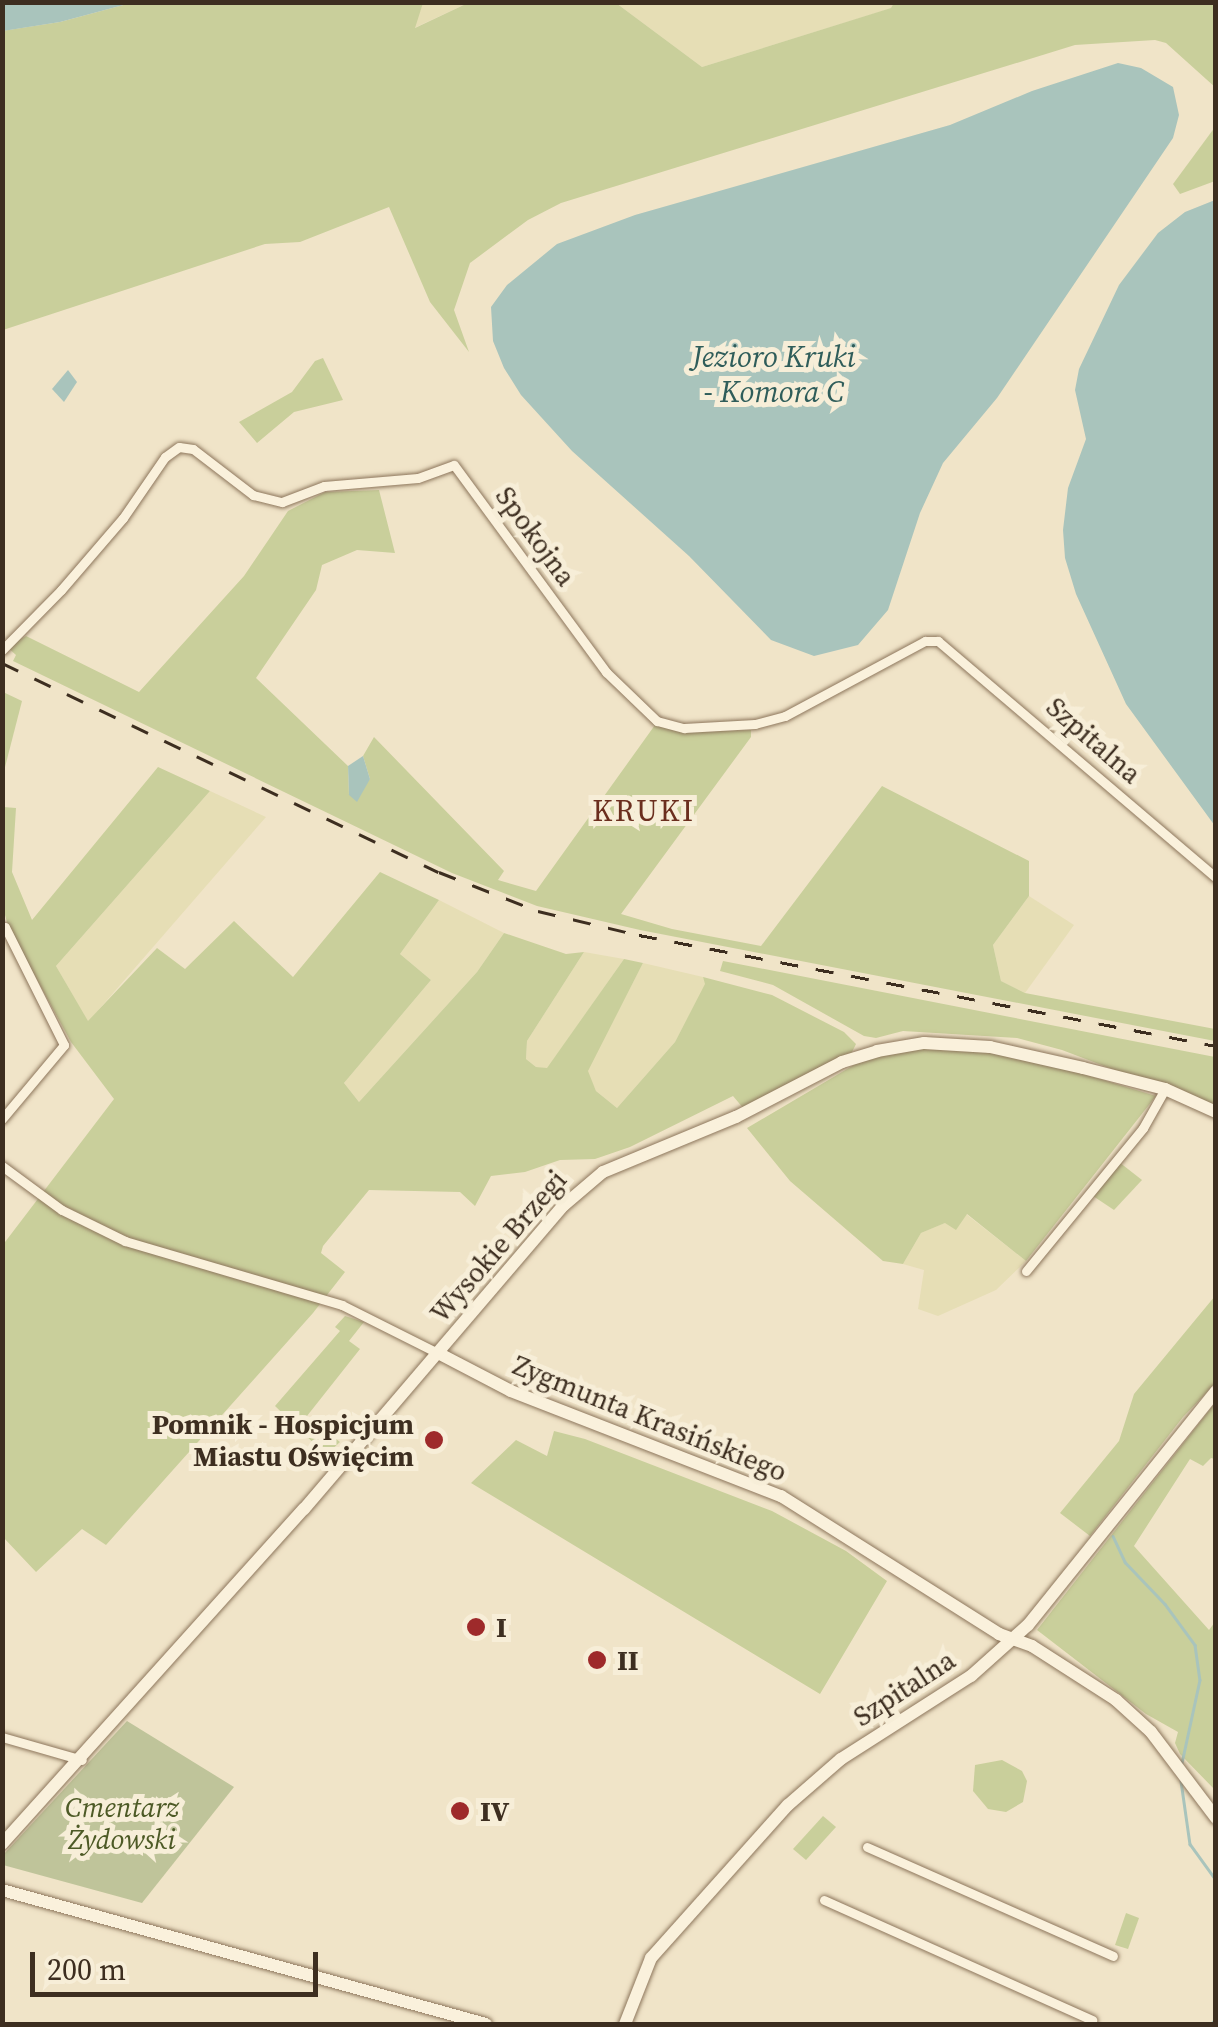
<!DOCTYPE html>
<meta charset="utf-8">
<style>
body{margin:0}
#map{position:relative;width:1218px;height:2027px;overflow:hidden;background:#f0e4c8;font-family:"Source Serif 4",serif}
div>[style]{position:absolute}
.farmland>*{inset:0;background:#e6deb5}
.green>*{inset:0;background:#c9cf9b}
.cemetery>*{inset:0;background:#bfc49a}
.water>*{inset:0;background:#a9c4bc}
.stream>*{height:2.5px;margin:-1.25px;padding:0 1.25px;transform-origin:1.25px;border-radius:1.25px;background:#a9c4bc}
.roads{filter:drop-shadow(0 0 2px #8d765c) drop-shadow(0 0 2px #8d765c)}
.street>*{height:9px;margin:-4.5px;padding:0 4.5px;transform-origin:4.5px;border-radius:4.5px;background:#faf1dc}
.secondary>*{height:12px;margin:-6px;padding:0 6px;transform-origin:6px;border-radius:6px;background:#faf1dc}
.rail>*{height:2.5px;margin-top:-1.25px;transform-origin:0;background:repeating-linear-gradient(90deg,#3d2e20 0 18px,transparent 0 36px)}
.dots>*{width:28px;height:28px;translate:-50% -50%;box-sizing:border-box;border:5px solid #f7eed8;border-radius:50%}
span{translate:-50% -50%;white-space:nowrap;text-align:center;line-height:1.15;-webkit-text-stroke:10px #f7eed8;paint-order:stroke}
.street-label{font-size:28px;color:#3d2e20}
.poi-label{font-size:28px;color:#3d2e20;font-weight:700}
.right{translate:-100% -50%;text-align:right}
.left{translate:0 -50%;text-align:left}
.park-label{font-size:28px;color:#4d5a26;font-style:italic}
.water-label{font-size:30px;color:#2f5d5a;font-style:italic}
.neighbourhood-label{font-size:30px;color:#6b2e1e;letter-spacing:2.5px}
.frame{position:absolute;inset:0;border:5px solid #3d2e20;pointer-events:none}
.scale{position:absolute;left:30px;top:1952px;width:288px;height:45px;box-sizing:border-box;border:5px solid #3d2e20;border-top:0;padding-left:12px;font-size:30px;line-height:35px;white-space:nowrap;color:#3d2e20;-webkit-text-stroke:8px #f7eed8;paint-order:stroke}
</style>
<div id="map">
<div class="farmland">
<div style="clip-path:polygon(423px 3px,468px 3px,414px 28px)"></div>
<div style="clip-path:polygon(616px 3px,894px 3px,892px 8px,702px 67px)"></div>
<div style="clip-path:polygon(210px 791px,266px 817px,88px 1022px,56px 966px)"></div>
<div style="clip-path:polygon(1029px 896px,1074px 925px,1025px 993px,1001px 981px,993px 945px)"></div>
<div style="clip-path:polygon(439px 900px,504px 933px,477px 972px,359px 1102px,344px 1083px,431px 980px,400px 954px)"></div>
<div style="clip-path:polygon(584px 952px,624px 959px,547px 1069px,536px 1067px,526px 1059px,527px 1041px)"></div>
<div style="clip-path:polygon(643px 963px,703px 977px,706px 984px,675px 1042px,617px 1108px,596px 1091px,587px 1071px)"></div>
<div style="clip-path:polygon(966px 1214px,1026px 1261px,996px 1290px,938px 1316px,918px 1309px,924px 1270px,903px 1264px,921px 1233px)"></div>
</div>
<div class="green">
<div style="clip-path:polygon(1215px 2px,1216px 88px,1166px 43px,1155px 40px,1075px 45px,561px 203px,528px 220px,470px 263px,454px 310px,469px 352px,430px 302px,389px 207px,300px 242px,265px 244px,3px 330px,2px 31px,60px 22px,131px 3px,423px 3px,415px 28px,468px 3px,616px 3px,702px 67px,891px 8px,894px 3px)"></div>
<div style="clip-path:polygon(1215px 127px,1215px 181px,1180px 194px,1173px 184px)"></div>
<div style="clip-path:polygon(323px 358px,343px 400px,294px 412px,257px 443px,239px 422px,292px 392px,315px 361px)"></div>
<div style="clip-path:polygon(379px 490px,395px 553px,357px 550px,322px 565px,316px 590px,256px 678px,348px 766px,349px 795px,370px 779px,363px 756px,374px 737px,504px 871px,498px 880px,536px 891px,655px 725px,682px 732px,751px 730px,751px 737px,621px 914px,672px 929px,761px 946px,882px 786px,1029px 861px,1029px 896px,993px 945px,1001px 981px,1025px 993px,1215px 1029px,1215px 1041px,640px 930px,537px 906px,452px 873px,13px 661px,16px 655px,7px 647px,26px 636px,139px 692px,244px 576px,288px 511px,325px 492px)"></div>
<div style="clip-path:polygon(3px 692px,22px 701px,3px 775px)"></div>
<div style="clip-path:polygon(158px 767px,210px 791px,56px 966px,88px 1021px,157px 948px,185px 969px,234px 921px,293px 977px,380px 872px,439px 900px,400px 954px,431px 980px,344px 1083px,359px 1102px,477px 972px,504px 933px,566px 954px,584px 952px,527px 1041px,526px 1059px,536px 1067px,547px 1068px,624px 959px,643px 963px,588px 1071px,596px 1091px,617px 1108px,675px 1042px,705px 984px,703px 977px,772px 995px,844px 1032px,856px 1044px,851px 1054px,744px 1109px,733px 1096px,630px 1147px,595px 1159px,560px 1160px,525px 1172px,491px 1176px,475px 1206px,460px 1192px,369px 1190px,323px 1246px,321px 1253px,345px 1272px,313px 1313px,106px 1545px,82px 1529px,36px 1572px,3px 1537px,2px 1246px,114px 1099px,71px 1042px,9px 929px,3px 908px,3px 807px,16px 808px,12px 872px,32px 920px)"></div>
<div style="clip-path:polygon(723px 961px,1215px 1057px,1215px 1108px,1062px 1050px,1017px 1038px,903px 1031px,876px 1038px,864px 1036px,773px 985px,720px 971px)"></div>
<div style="clip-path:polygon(978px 1042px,1156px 1096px,1026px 1261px,967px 1214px,956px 1230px,945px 1223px,921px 1233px,903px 1264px,883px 1261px,790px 1181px,747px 1128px,886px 1046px)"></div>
<div style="clip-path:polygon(1119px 1162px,1142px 1180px,1114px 1210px,1093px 1196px)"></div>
<div style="clip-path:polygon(1215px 1296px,1215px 1384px,1183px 1417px,1090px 1536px,1060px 1513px,1119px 1441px,1134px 1394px)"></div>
<div style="clip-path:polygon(345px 1316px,364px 1322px,349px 1341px,360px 1349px,307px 1416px,340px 1442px,326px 1455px,275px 1406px,340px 1331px,335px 1327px)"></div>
<div style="clip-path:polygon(1215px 1403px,1215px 1459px,1211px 1458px,1203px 1466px,1190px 1459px,1134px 1546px,1209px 1630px,1215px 1622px,1215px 1790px,1180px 1754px,1175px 1743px,1178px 1732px,1146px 1714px,1037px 1630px)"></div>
<div style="clip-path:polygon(554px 1431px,585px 1439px,772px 1511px,846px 1551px,887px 1581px,820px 1694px,471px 1483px,516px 1440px,547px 1456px)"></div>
<div style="clip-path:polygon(1002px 1760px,1022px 1771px,1027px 1781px,1023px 1802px,1006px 1812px,988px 1809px,973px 1791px,975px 1765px)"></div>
<div style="clip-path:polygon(823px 1816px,836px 1827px,806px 1860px,793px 1849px)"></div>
<div style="clip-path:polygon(1126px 1913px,1139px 1918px,1128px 1949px,1115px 1945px)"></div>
</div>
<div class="cemetery">
<div style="clip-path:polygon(127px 1721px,234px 1787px,142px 1903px,3px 1865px,3px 1855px)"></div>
</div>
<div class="water">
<div style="clip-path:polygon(2px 3px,3px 2px,131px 3px,60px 22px,3px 31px)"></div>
<div style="clip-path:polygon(1118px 63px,1141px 68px,1173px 87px,1179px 115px,1173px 138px,997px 398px,943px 463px,920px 513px,888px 610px,858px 645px,814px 656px,771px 640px,689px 556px,572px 451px,521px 395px,504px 368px,493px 341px,491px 307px,507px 285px,557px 244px,635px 215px,950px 125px,1032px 91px)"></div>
<div style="clip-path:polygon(1215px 200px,1216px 200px,1215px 826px,1126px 704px,1076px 594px,1065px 558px,1063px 530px,1068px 488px,1086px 439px,1075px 390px,1079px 369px,1119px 285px,1158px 233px,1185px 212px)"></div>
<div style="clip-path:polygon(68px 370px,77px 382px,64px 402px,52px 389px)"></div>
<div style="clip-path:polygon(363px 756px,370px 779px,357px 802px,349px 795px,348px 766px)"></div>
</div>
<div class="stream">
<div style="left:1113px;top:1536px;width:29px;rotate:65deg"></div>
<div style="left:1125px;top:1562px;width:58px;rotate:46.4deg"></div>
<div style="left:1165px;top:1604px;width:51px;rotate:53.8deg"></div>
<div style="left:1195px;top:1645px;width:35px;rotate:82deg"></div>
<div style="left:1200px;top:1680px;width:85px;rotate:102.2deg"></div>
<div style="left:1181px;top:1781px;width:64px;rotate:81.9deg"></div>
<div style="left:1190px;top:1844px;width:44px;rotate:54.2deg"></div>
<div style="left:1211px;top:2024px;width:8px;rotate:-50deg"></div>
</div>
<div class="roads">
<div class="street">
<div style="left:2px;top:650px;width:84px;rotate:-45.5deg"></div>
<div style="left:61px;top:590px;width:95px;rotate:-49.3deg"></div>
<div style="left:123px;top:518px;width:74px;rotate:-55.5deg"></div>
<div style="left:165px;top:457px;width:17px;rotate:-36deg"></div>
<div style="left:179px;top:447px;width:14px;rotate:8deg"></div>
<div style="left:193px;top:449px;width:76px;rotate:37.5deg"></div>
<div style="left:253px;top:495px;width:30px;rotate:14deg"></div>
<div style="left:282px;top:502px;width:45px;rotate:-20.9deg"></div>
<div style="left:324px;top:486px;width:94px;rotate:-4.9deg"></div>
<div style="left:418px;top:478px;width:38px;rotate:-20deg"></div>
<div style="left:454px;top:465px;width:257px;rotate:53.7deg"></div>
<div style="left:606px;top:672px;width:71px;rotate:43.9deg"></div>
<div style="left:657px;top:721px;width:28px;rotate:15deg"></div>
<div style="left:684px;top:728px;width:71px;rotate:-3.2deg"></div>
<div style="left:755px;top:724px;width:31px;rotate:-15deg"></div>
<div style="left:785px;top:716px;width:159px;rotate:-28.2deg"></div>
<div style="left:925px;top:641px;width:13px"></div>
<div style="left:938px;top:641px;width:365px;rotate:40.4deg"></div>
<div style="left:2px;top:930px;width:4px;rotate:-45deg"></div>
<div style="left:5px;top:927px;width:132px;rotate:63.4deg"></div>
<div style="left:64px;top:1045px;width:97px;rotate:130deg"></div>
<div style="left:2px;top:1166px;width:74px;rotate:36.3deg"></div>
<div style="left:62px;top:1210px;width:70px;rotate:26.2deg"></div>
<div style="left:125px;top:1241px;width:226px;rotate:16.4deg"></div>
<div style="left:342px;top:1305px;width:107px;rotate:26.6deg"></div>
<div style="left:1026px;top:1271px;width:185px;rotate:-50.7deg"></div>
<div style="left:1143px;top:1128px;width:45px;rotate:-60.6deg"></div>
<div style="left:2px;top:1737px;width:83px;rotate:16deg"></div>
<div style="left:867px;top:1847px;width:269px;rotate:23.9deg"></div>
<div style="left:824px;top:1900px;width:294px;rotate:24.1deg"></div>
</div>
<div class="secondary">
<div style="left:438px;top:1353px;width:82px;rotate:27.5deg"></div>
<div style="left:511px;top:1391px;width:290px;rotate:21.3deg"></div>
<div style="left:781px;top:1496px;width:258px;rotate:32.3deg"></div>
<div style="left:999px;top:1634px;width:35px;rotate:20deg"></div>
<div style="left:1032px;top:1646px;width:100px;rotate:32.7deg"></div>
<div style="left:1116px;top:1700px;width:47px;rotate:42.4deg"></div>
<div style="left:1151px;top:1732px;width:108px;rotate:52.9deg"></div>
<div style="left:2px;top:1844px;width:451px;rotate:-48deg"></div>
<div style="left:304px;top:1509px;width:399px;rotate:-49.5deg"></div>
<div style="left:563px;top:1206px;width:52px;rotate:-40.4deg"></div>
<div style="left:603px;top:1172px;width:144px;rotate:-22.5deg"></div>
<div style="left:736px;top:1117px;width:119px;rotate:-27.4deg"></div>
<div style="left:842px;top:1062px;width:37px;rotate:-17deg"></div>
<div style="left:877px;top:1051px;width:48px;rotate:-9.7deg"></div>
<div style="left:924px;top:1043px;width:66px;rotate:3.5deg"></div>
<div style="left:990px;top:1047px;width:95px;rotate:12.7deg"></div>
<div style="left:1083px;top:1068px;width:85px;rotate:14.4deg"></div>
<div style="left:1165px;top:1089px;width:56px;rotate:24.3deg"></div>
<div style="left:2px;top:1890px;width:502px;rotate:15.48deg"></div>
<div style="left:625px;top:2024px;width:71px;rotate:-68.5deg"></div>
<div style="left:651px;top:1958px;width:205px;rotate:-48.2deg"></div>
<div style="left:788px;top:1805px;width:70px;rotate:-41deg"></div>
<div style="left:841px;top:1759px;width:154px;rotate:-32.6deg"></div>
<div style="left:971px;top:1676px;width:76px;rotate:-41.8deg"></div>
<div style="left:1028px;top:1625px;width:300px;rotate:-51.2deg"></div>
</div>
</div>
<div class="rail">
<div style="left:2px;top:663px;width:484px;rotate:25.6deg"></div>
<div style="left:439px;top:872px;width:106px;rotate:21.5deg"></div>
<div style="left:538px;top:911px;width:104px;rotate:13.4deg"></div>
<div style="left:639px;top:935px;width:588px;rotate:10.89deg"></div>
</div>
<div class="dots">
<div style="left:434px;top:1440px;background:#9e2a2b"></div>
<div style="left:476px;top:1627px;background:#9e2a2b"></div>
<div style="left:597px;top:1660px;background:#9e2a2b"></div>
<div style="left:460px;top:1811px;background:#9e2a2b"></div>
</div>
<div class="street-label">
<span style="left:536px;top:536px;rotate:54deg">Spokojna</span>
<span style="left:1094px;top:740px;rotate:41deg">Szpitalna</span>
<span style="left:498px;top:1246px;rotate:-49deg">Wysokie Brzegi</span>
<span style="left:650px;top:1418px;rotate:22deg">Zygmunta Krasińskiego</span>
<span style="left:904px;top:1688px;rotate:-33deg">Szpitalna</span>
</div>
<div class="poi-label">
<span class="right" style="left:414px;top:1440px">Pomnik - Hospicjum<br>Miastu Oświęcim</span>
<span class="left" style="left:496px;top:1627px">I</span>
<span class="left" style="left:617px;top:1660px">II</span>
<span class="left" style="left:480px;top:1811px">IV</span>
</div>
<div class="park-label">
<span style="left:122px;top:1823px">Cmentarz<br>Żydowski</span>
</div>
<div class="water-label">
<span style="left:774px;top:374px">Jezioro Kruki<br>- Komora C</span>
</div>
<div class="neighbourhood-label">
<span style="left:644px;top:811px">KRUKI</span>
</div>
<div class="frame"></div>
<div class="scale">200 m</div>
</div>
